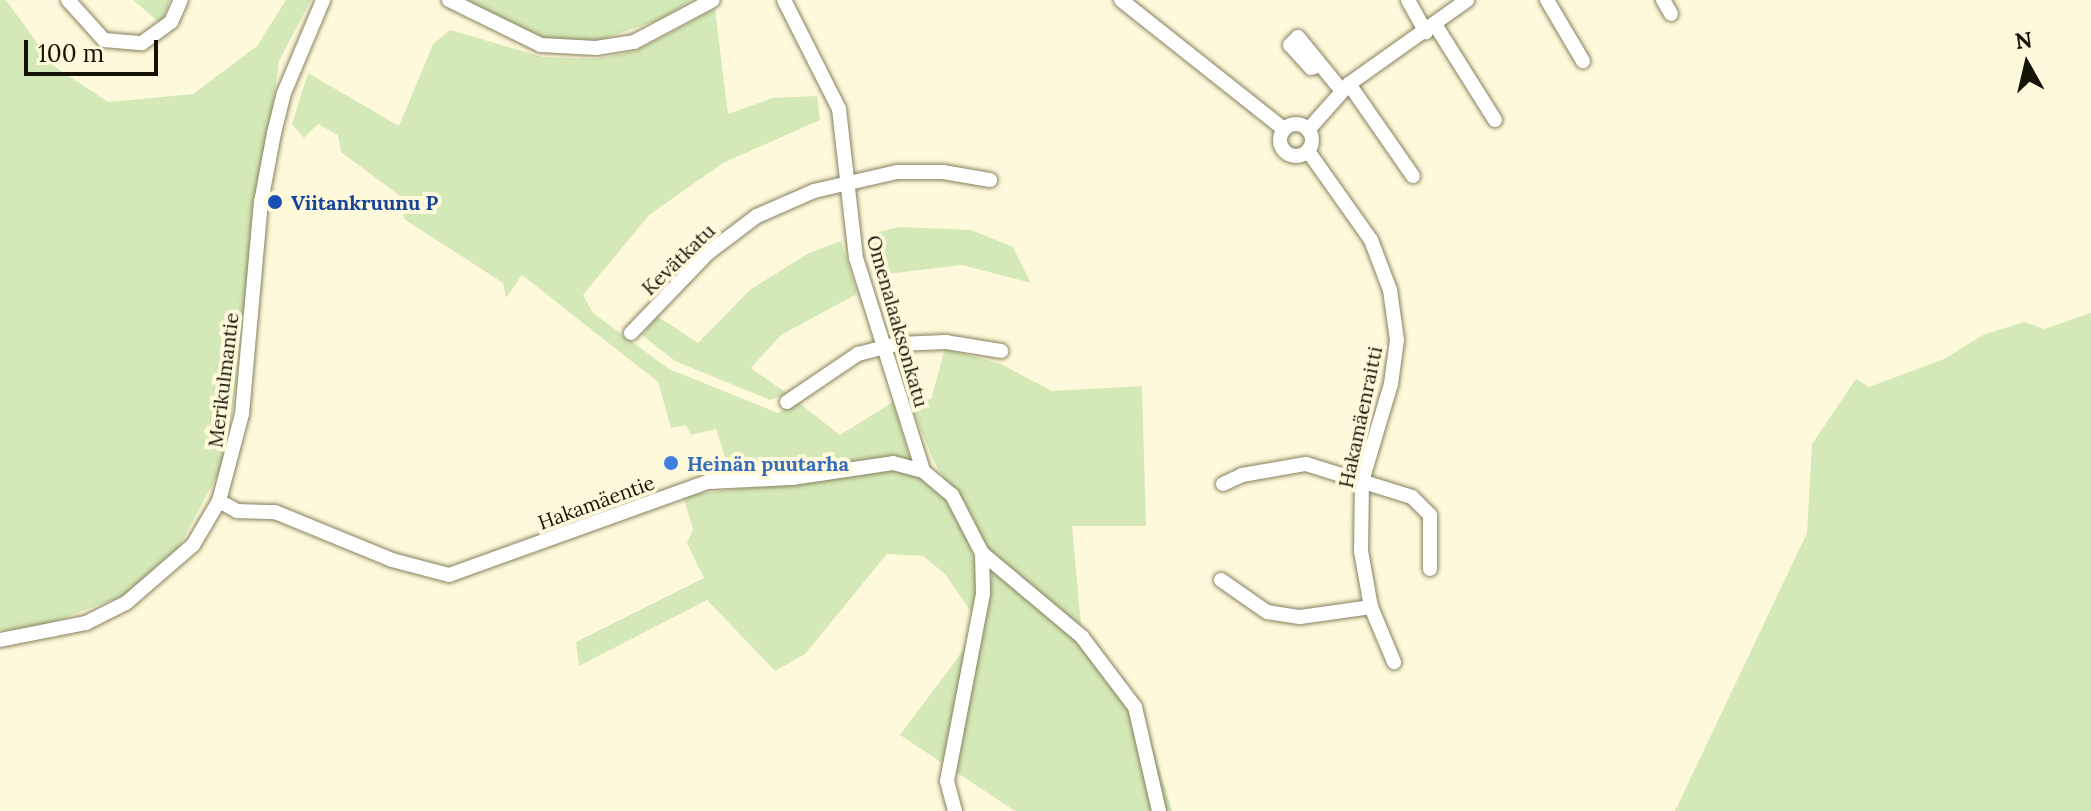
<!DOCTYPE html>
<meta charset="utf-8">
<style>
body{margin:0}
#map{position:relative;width:2091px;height:811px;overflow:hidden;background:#fef9db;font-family:Lora,serif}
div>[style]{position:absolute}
.green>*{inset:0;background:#d4e9b7}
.roads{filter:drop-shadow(0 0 2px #87815f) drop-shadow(0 0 2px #87815f)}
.minor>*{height:14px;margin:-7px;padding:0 7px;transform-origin:7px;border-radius:7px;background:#fff}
.minor>.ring{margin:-7px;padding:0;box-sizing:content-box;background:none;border:14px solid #fff;border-radius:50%}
.dots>*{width:22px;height:22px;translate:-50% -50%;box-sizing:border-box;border:4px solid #fef9db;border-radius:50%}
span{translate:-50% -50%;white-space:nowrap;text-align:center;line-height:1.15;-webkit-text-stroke:8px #fef9db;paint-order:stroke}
.transit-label{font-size:20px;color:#164399;font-weight:700}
.left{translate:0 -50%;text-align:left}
.street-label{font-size:20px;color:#151306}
.shop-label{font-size:20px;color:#366cbe;font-weight:700}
.north{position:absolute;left:1987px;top:24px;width:80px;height:80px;-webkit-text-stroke:6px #fef9db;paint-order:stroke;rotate:352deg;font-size:22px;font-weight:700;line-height:32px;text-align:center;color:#151306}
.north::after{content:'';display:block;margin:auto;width:28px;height:36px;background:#151306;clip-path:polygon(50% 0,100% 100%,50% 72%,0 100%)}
.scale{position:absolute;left:24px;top:40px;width:134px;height:36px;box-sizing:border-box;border:4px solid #151306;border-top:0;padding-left:10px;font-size:24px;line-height:28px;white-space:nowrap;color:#151306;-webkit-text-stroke:6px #fef9db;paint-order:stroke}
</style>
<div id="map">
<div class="green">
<div style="clip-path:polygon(0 0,6px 0,54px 66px,108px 102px,193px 94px,257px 46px,286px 0,311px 0,279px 61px,226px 459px,179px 547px,134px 592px,36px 628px,0 630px)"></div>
<div style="clip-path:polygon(133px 0,170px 0,161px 24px)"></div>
<div style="clip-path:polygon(467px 0,691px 0,662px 19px,596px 41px,522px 37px)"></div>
<div style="clip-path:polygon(715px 9px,728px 114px,772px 98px,817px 96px,820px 120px,723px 163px,649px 215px,583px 295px,593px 313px,669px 369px,778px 413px,798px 402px,840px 435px,893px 402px,911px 462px,714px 477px,712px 468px,726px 460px,716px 429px,691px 435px,686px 425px,671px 428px,658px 382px,522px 275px,506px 298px,503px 283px,404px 219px,400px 196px,341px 152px,338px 135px,318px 124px,304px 138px,292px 124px,308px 73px,399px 126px,433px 44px,450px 30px,542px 57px,596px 59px,636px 51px)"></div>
<div style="clip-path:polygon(899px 227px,971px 230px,1013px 247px,1031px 283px,962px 265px,879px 275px,871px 234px)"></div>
<div style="clip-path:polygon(841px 241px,857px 294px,781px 335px,751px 368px,788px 394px,770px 400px,675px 361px,642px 335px,657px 316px,698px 343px,751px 289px,809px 253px)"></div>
<div style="clip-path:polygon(2091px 313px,2091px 811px,1675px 811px,1807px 533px,1812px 444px,1856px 379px,1869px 387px,1944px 359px,1983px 335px,2024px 322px,2044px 329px)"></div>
<div style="clip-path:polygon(945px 349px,1001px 364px,1052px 391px,1142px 386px,1146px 526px,1072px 526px,1081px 625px,1143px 714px,1172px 811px,1015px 811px,900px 735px,983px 624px,995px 561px,934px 462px,909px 401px,931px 399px)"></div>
<div style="clip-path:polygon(895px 469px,923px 477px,947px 498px,966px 532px,978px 574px,974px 616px,945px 574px,923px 556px,887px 554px,805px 654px,775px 671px,707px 600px,579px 666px,576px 642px,704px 578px,687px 543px,693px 529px,683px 496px)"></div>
</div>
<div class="roads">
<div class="minor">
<div style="left:68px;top:0;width:54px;rotate:48deg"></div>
<div style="left:104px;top:40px;width:38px;rotate:5deg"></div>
<div style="left:142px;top:43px;width:36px;rotate:-36deg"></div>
<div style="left:171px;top:22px;width:24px;rotate:-66deg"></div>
<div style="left:449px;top:0;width:102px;rotate:26.1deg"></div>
<div style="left:541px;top:45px;width:55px;rotate:3.1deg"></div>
<div style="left:596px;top:48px;width:38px;rotate:-9deg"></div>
<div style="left:634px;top:42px;width:89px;rotate:-28deg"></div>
<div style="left:784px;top:0;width:122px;rotate:63.2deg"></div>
<div style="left:839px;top:109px;width:150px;rotate:83.5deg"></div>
<div style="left:856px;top:258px;width:223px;rotate:72.5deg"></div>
<div style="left:1121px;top:0;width:208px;rotate:38.4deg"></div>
<div style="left:1408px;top:0;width:37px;rotate:61deg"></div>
<div style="left:1547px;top:0;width:71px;rotate:59.5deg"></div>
<div style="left:1663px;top:0;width:16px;rotate:60deg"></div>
<div style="left:1436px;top:26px;width:111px;rotate:57.9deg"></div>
<div style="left:1317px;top:66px;width:6px;rotate:162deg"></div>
<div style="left:1311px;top:68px;width:31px;rotate:-132deg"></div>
<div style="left:1290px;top:45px;width:11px;rotate:-45deg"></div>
<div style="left:1298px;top:37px;width:68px;rotate:50.9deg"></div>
<div style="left:1349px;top:84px;width:112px;rotate:55.2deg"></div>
<div class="ring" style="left:1280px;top:124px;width:18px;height:18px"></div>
<div style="left:1308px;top:130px;width:62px;rotate:-48.3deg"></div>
<div style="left:1349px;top:84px;width:145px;rotate:-35.4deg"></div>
<div style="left:1308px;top:151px;width:109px;rotate:54.7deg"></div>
<div style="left:1371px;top:240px;width:53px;rotate:69.2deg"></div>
<div style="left:1390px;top:290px;width:50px;rotate:82deg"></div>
<div style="left:1397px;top:340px;width:44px;rotate:97.8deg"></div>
<div style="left:1391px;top:384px;width:101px;rotate:106.6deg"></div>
<div style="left:1362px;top:481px;width:70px;rotate:90.8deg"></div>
<div style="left:1361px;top:551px;width:57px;rotate:79.9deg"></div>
<div style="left:1371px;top:607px;width:60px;rotate:67.3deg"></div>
<div style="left:631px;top:333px;width:111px;rotate:-46.1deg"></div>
<div style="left:708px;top:253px;width:61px;rotate:-37.1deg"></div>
<div style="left:757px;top:216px;width:62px;rotate:-23.7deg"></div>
<div style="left:814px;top:191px;width:85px;rotate:-12.9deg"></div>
<div style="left:897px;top:172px;width:46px"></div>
<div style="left:943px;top:172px;width:48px;rotate:9.7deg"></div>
<div style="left:787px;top:402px;width:86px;rotate:-34.1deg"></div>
<div style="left:858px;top:354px;width:40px;rotate:-14.4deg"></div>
<div style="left:897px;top:344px;width:49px;rotate:-2.3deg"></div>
<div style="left:946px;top:342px;width:56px;rotate:9.3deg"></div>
<div style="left:1223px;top:484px;width:21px;rotate:-25deg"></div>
<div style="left:1242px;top:475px;width:65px;rotate:-9.8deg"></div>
<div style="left:1306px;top:464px;width:111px;rotate:17.3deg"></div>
<div style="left:1412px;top:497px;width:25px;rotate:45deg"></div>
<div style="left:1430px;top:515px;width:54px;rotate:90deg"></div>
<div style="left:219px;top:501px;width:21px;rotate:29deg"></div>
<div style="left:237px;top:511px;width:38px;rotate:2deg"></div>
<div style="left:275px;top:512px;width:126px;rotate:22.3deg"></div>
<div style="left:392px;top:560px;width:59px;rotate:14.7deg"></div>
<div style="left:449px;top:575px;width:275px;rotate:-19.8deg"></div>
<div style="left:708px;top:482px;width:84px;rotate:-2.7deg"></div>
<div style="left:792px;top:478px;width:102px;rotate:-8.4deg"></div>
<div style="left:893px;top:463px;width:31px;rotate:15deg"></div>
<div style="left:923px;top:471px;width:38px;rotate:40deg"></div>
<div style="left:952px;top:495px;width:65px;rotate:62.7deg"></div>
<div style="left:982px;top:553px;width:41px;rotate:88.6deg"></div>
<div style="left:983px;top:594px;width:190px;rotate:100.9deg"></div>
<div style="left:947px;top:781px;width:31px;rotate:75deg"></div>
<div style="left:982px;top:553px;width:131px;rotate:40deg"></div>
<div style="left:1082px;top:637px;width:88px;rotate:52.9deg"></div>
<div style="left:1135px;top:707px;width:107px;rotate:77deg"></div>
<div style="left:1221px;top:580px;width:56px;rotate:34.8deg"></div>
<div style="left:1267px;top:612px;width:33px;rotate:9deg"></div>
<div style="left:1300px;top:617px;width:72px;rotate:-8deg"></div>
<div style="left:0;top:640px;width:88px;rotate:-11.2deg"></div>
<div style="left:86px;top:623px;width:45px;rotate:-26.6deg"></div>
<div style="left:126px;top:603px;width:89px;rotate:-40.9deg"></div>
<div style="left:193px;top:545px;width:51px;rotate:-59.4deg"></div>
<div style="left:219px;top:501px;width:90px;rotate:-75.2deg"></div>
<div style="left:242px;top:414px;width:213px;rotate:-84.9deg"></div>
<div style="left:261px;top:202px;width:70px;rotate:-79.3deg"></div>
<div style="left:274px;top:133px;width:41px;rotate:-76deg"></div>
<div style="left:284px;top:93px;width:101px;rotate:-67.2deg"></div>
</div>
</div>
<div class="dots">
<div style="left:275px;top:202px;background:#1a4fb4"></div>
<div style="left:671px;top:463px;background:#3f7fe0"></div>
</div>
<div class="transit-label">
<span class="left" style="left:291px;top:202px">Viitankruunu P</span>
</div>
<div class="street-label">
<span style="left:678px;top:259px;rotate:-44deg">Kevätkatu</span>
<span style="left:898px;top:321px;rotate:74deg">Omenalaaksonkatu</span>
<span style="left:223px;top:380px;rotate:-83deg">Merikulmantie</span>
<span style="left:1360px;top:417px;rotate:-78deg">Hakamäenraitti</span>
<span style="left:596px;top:502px;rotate:-20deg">Hakamäentie</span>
</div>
<div class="shop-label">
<span class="left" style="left:687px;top:463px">Heinän puutarha</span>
</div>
<div class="north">N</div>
<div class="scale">100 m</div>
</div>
